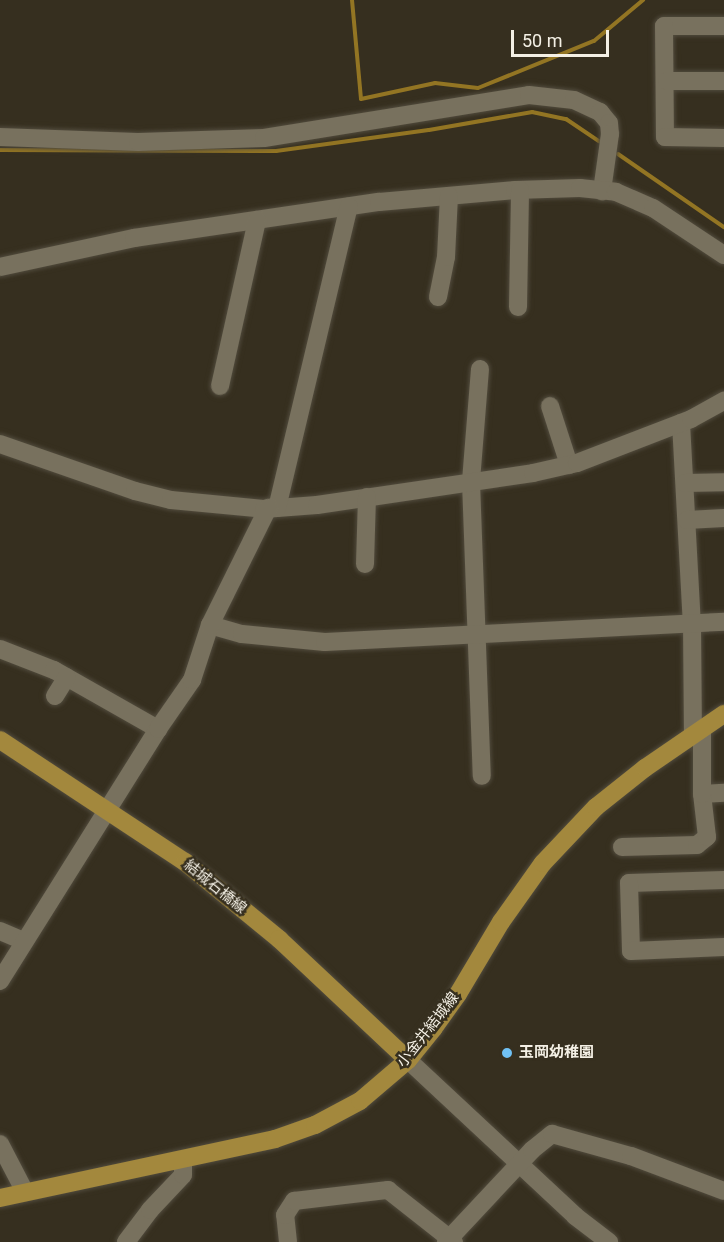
<!DOCTYPE html>
<meta charset="utf-8">
<style>
body{margin:0}
#map{position:relative;width:724px;height:1242px;overflow:hidden;background:#362f1f;font-family:Roboto,"Noto Sans JP",sans-serif}
div>[style]{position:absolute}
.stream>*{height:4px;margin:-2px;padding:0 2px;transform-origin:2px;border-radius:2px;background:#937523}
.roads{filter:drop-shadow(0 0 2px #514b3d) drop-shadow(0 0 2px #514b3d)}
.minor>*{height:18px;margin:-9px;padding:0 9px;transform-origin:9px;border-radius:9px;background:#78715e}
.major>*{height:18px;margin:-9px;padding:0 9px;transform-origin:9px;border-radius:9px;background:#a3883d}
.dots>*{width:16px;height:16px;translate:-50% -50%;box-sizing:border-box;border:3px solid #362f1f;border-radius:50%}
span{translate:-50% -50%;white-space:nowrap;text-align:center;line-height:1.15;-webkit-text-stroke:5px #362f1f;paint-order:stroke}
.street-label{font-size:15px;color:#f4f0e5}
.poi-label{font-size:15px;color:#f4f0e5;font-weight:700}
.left{translate:0 -50%;text-align:left}
.scale{position:absolute;left:511px;top:30px;width:98px;height:27px;box-sizing:border-box;border:3px solid #f4f0e5;border-top:0;padding-left:8px;font-size:18px;line-height:21px;white-space:nowrap;color:#f4f0e5;-webkit-text-stroke:4px #362f1f;paint-order:stroke}
</style>
<div id="map">
<div class="stream">
<div style="left:352px;top:0;width:99px;rotate:84.8deg"></div>
<div style="left:361px;top:99px;width:76px;rotate:-12.2deg"></div>
<div style="left:435px;top:83px;width:43px;rotate:6.6deg"></div>
<div style="left:478px;top:88px;width:125px;rotate:-22.1deg"></div>
<div style="left:594px;top:41px;width:64px;rotate:-39.9deg"></div>
<div style="left:0;top:150px;width:276px;rotate:0.2deg"></div>
<div style="left:276px;top:151px;width:154px;rotate:-7.8deg"></div>
<div style="left:429px;top:130px;width:105px;rotate:-9.9deg"></div>
<div style="left:532px;top:112px;width:35px;rotate:12deg"></div>
<div style="left:566px;top:119px;width:40px;rotate:34deg"></div>
<div style="left:618px;top:154px;width:129px;rotate:34.6deg"></div>
</div>
<div class="roads">
<div class="minor">
<div style="left:724px;top:26px;width:60px;rotate:180deg"></div>
<div style="left:664px;top:26px;width:111px;rotate:89.5deg"></div>
<div style="left:665px;top:137px;width:59px;rotate:1deg"></div>
<div style="left:667px;top:81px;width:57px"></div>
<div style="left:0;top:137px;width:138px;rotate:2.1deg"></div>
<div style="left:138px;top:142px;width:126px;rotate:-1.8deg"></div>
<div style="left:264px;top:138px;width:268px;rotate:-9.2deg"></div>
<div style="left:529px;top:95px;width:45px;rotate:6.3deg"></div>
<div style="left:574px;top:100px;width:29px;rotate:25deg"></div>
<div style="left:600px;top:112px;width:14px;rotate:51deg"></div>
<div style="left:609px;top:123px;width:11px;rotate:85deg"></div>
<div style="left:610px;top:134px;width:58px;rotate:98deg"></div>
<div style="left:0;top:267px;width:137px;rotate:-12.2deg"></div>
<div style="left:134px;top:238px;width:248px;rotate:-8.4deg"></div>
<div style="left:379px;top:202px;width:137px;rotate:-5deg"></div>
<div style="left:515px;top:190px;width:65px;rotate:-1.8deg"></div>
<div style="left:580px;top:188px;width:36px;rotate:6deg"></div>
<div style="left:616px;top:192px;width:40px;rotate:23.4deg"></div>
<div style="left:653px;top:208px;width:85px;rotate:33.5deg"></div>
<div style="left:438px;top:297px;width:41px;rotate:-78.7deg"></div>
<div style="left:446px;top:257px;width:61px;rotate:-87.2deg"></div>
<div style="left:518px;top:307px;width:117px;rotate:-89deg"></div>
<div style="left:480px;top:369px;width:113px;rotate:94.6deg"></div>
<div style="left:471px;top:482px;width:294px;rotate:87.9deg"></div>
<div style="left:220px;top:386px;width:170px;rotate:-77.4deg"></div>
<div style="left:550px;top:406px;width:62px;rotate:72.1deg"></div>
<div style="left:681px;top:423px;width:201px;rotate:86.9deg"></div>
<div style="left:692px;top:624px;width:111px;rotate:89.5deg"></div>
<div style="left:0;top:444px;width:143px;rotate:19.2deg"></div>
<div style="left:135px;top:491px;width:37px;rotate:14deg"></div>
<div style="left:171px;top:500px;width:93px;rotate:5.5deg"></div>
<div style="left:264px;top:509px;width:53px;rotate:-4.3deg"></div>
<div style="left:317px;top:505px;width:218px;rotate:-8.4deg"></div>
<div style="left:533px;top:473px;width:45px;rotate:-12.8deg"></div>
<div style="left:577px;top:463px;width:122px;rotate:-21.1deg"></div>
<div style="left:691px;top:419px;width:38px;rotate:-29deg"></div>
<div style="left:685px;top:483px;width:39px;rotate:-1deg"></div>
<div style="left:277px;top:508px;width:310px;rotate:-76.6deg"></div>
<div style="left:687px;top:520px;width:37px;rotate:-3deg"></div>
<div style="left:365px;top:564px;width:67px;rotate:-88.3deg"></div>
<div style="left:210px;top:625px;width:33px;rotate:16deg"></div>
<div style="left:242px;top:634px;width:83px;rotate:5.5deg"></div>
<div style="left:325px;top:642px;width:400px;rotate:-2.9deg"></div>
<div style="left:0;top:649px;width:58px;rotate:21.3deg"></div>
<div style="left:54px;top:670px;width:120px;rotate:29.6deg"></div>
<div style="left:55px;top:696px;width:22px;rotate:-58deg"></div>
<div style="left:702px;top:794px;width:22px;rotate:-3deg"></div>
<div style="left:622px;top:847px;width:75px;rotate:-1.5deg"></div>
<div style="left:697px;top:845px;width:13px;rotate:-39deg"></div>
<div style="left:707px;top:837px;width:43px;rotate:-96.6deg"></div>
<div style="left:702px;top:794px;width:65px;rotate:-90deg"></div>
<div style="left:724px;top:880px;width:95px;rotate:178.2deg"></div>
<div style="left:629px;top:883px;width:68px;rotate:88.3deg"></div>
<div style="left:631px;top:951px;width:93px;rotate:-2.5deg"></div>
<div style="left:0;top:931px;width:25px;rotate:23deg"></div>
<div style="left:0;top:981px;width:297px;rotate:-57.9deg"></div>
<div style="left:158px;top:729px;width:60px;rotate:-55.2deg"></div>
<div style="left:192px;top:680px;width:58px;rotate:-71.9deg"></div>
<div style="left:210px;top:625px;width:131px;rotate:-63.6deg"></div>
<div style="left:408px;top:1060px;width:229px;rotate:43deg"></div>
<div style="left:575px;top:1216px;width:43px;rotate:37.4deg"></div>
<div style="left:0;top:1144px;width:54px;rotate:62.5deg"></div>
<div style="left:126px;top:1242px;width:40px;rotate:-53deg"></div>
<div style="left:150px;top:1210px;width:48px;rotate:-46.7deg"></div>
<div style="left:183px;top:1175px;width:15px;rotate:-90deg"></div>
<div style="left:288px;top:1242px;width:27px;rotate:-96deg"></div>
<div style="left:285px;top:1215px;width:17px;rotate:-57deg"></div>
<div style="left:294px;top:1201px;width:95px;rotate:-6.7deg"></div>
<div style="left:388px;top:1190px;width:84px;rotate:38.2deg"></div>
<div style="left:446px;top:1242px;width:126px;rotate:-46.9deg"></div>
<div style="left:532px;top:1150px;width:26px;rotate:-39deg"></div>
<div style="left:552px;top:1134px;width:82px;rotate:15.6deg"></div>
<div style="left:631px;top:1156px;width:99px;rotate:20.6deg"></div>
</div>
<div class="major">
<div style="left:0;top:740px;width:222px;rotate:33.4deg"></div>
<div style="left:185px;top:862px;width:122px;rotate:39.3deg"></div>
<div style="left:279px;top:939px;width:177px;rotate:43.2deg"></div>
<div style="left:0;top:1198px;width:281px;rotate:-12.1deg"></div>
<div style="left:275px;top:1139px;width:42px;rotate:-19.3deg"></div>
<div style="left:315px;top:1125px;width:51px;rotate:-28.1deg"></div>
<div style="left:360px;top:1101px;width:63px;rotate:-40.5deg"></div>
<div style="left:408px;top:1060px;width:40px;rotate:-51deg"></div>
<div style="left:433px;top:1029px;width:43px;rotate:-54.5deg"></div>
<div style="left:458px;top:994px;width:84px;rotate:-59.2deg"></div>
<div style="left:501px;top:922px;width:72px;rotate:-54.6deg"></div>
<div style="left:543px;top:863px;width:77px;rotate:-46.6deg"></div>
<div style="left:596px;top:807px;width:63px;rotate:-38.5deg"></div>
<div style="left:645px;top:768px;width:96px;rotate:-34.4deg"></div>
</div>
</div>
<div class="dots">
<div style="left:507px;top:1053px;background:#70c1f4"></div>
</div>
<div class="street-label">
<span style="left:215px;top:887px;rotate:39deg">結城石橋線</span>
<span style="left:428px;top:1030px;rotate:-52deg">小金井結城線</span>
</div>
<div class="poi-label">
<span class="left" style="left:519px;top:1053px">玉岡幼稚園</span>
</div>
<div class="scale">50 m</div>
</div>
